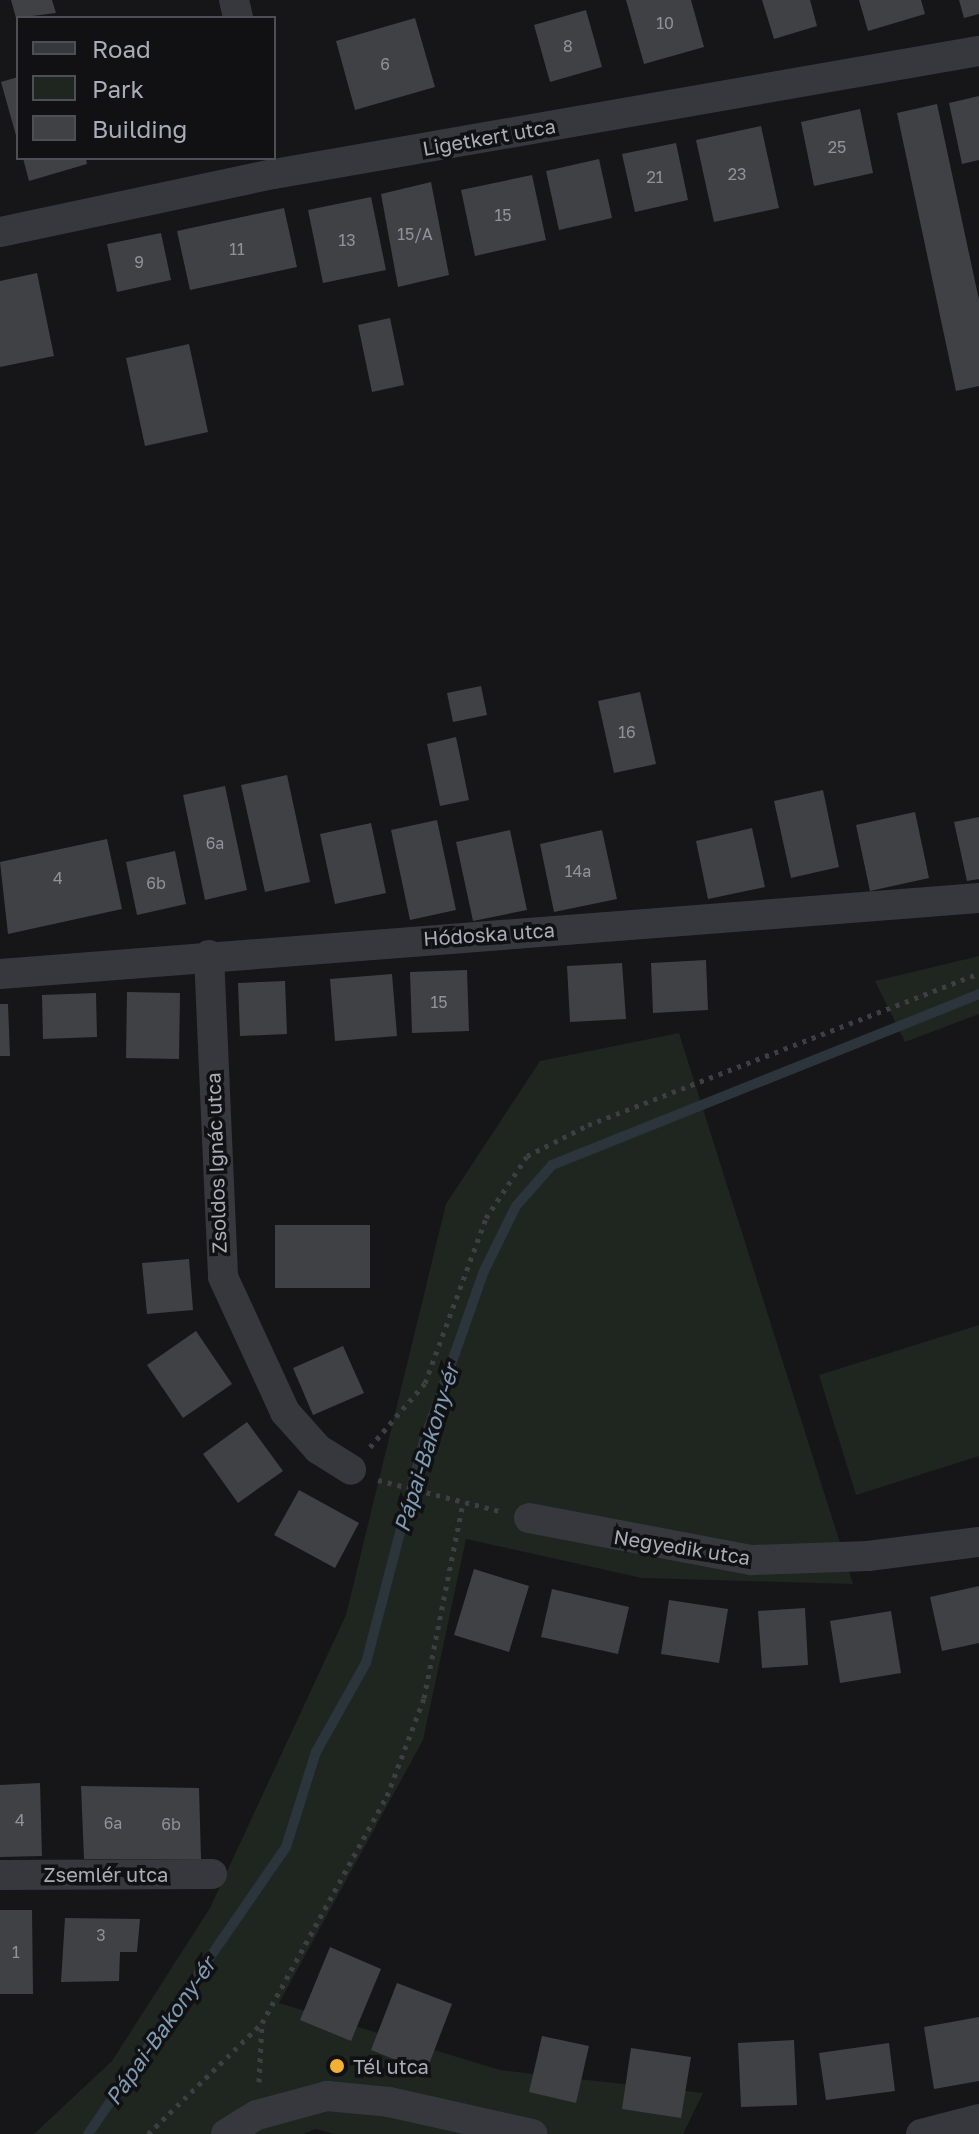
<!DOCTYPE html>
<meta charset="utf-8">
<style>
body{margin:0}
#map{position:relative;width:979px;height:2134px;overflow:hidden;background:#161618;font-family:"Golos Text",sans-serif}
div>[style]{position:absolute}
.green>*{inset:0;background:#1e261f}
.stream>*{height:10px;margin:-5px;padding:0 5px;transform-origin:5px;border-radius:5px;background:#2c353c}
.building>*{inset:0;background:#404145}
.path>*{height:5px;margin-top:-2.5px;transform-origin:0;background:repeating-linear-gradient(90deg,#3d3f44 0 4px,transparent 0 10px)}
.minor>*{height:30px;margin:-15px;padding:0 15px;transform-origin:15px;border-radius:15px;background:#37383d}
.dots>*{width:22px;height:22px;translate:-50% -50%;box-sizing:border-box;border:4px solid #111113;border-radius:50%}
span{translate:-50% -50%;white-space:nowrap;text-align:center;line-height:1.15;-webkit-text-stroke:7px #111113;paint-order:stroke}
.number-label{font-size:16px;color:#8e929b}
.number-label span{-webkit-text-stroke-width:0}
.street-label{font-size:20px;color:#a8adb8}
.poi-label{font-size:20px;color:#a8adb8}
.left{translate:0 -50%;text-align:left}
.water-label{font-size:22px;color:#7f9bb3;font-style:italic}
.legend{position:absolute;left:16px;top:16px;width:260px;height:144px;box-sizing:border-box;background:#111113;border:2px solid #4d4f55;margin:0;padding:10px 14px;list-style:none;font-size:24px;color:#a8adb8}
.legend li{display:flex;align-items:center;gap:16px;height:40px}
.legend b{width:40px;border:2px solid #4d4f55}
</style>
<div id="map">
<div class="green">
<div style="clip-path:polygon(979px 956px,979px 1014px,905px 1042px,875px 981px)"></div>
<div style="clip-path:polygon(679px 1033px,853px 1584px,642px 1578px,466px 1539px,423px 1740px,279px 2003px,500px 2070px,703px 2093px,683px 2134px,335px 2134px,316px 2129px,303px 2134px,34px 2134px,112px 2061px,210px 1908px,346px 1615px,446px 1204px,540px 1061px)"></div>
<div style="clip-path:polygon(979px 1325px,979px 1456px,856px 1495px,819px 1375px)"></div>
</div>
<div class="stream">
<div style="left:88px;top:2134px;width:349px;rotate:-55.4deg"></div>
<div style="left:286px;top:1847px;width:100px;rotate:-72.5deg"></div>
<div style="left:316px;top:1752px;width:102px;rotate:-60.7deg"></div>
<div style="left:366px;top:1663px;width:229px;rotate:-75.4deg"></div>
<div style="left:424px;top:1441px;width:180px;rotate:-70.6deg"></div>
<div style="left:484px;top:1271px;width:72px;rotate:-63.8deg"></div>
<div style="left:516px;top:1206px;width:55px;rotate:-48.7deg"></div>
<div style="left:552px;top:1165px;width:460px;rotate:-21.8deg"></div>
</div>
<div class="building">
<div style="clip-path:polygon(11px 0,52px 0,56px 13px,16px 18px)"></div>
<div style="clip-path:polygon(626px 0,691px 0,704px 47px,644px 64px)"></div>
<div style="clip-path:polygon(762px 0,810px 0,817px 26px,774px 39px)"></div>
<div style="clip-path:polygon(859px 0,921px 0,925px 14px,868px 31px)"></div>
<div style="clip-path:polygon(959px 0,979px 0,979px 14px,964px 18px)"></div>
<div style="clip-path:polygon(586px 10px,602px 67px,550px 82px,534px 25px)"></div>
<div style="clip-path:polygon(415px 18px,435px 87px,355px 110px,336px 41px)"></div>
<div style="clip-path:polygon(18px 77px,18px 138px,17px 139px,1px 82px)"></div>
<div style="clip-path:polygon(979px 96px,979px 160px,962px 164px,949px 103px)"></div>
<div style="clip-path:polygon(937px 104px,979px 300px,979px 386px,956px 391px,897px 113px)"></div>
<div style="clip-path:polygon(860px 109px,873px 173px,814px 186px,801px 122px)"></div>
<div style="clip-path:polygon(761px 126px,779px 208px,714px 222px,696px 140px)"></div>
<div style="clip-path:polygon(676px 143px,688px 200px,635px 212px,622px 154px)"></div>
<div style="clip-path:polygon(23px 158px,86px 158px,87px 164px,29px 181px)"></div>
<div style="clip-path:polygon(599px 159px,612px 218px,559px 230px,546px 171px)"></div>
<div style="clip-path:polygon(532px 175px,546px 240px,475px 256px,461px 190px)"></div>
<div style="clip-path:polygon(431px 182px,449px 275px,398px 287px,381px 194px)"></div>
<div style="clip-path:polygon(371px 197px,386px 270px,323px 283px,308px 210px)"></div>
<div style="clip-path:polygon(284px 208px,297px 267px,190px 290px,177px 231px)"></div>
<div style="clip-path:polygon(161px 233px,171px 280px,117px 292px,107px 244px)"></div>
<div style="clip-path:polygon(37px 273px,54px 356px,0 367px,0 281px)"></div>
<div style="clip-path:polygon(390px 318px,404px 385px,372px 392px,358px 325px)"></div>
<div style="clip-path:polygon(189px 344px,208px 432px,145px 446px,126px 358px)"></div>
<div style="clip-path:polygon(481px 686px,487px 715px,453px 722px,447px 693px)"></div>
<div style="clip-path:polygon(640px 692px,656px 764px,614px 773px,598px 701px)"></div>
<div style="clip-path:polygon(456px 737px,469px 800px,440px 806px,427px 744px)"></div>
<div style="clip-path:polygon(287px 775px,310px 882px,265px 892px,241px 785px)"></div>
<div style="clip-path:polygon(225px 786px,247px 890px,205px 900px,183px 795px)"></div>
<div style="clip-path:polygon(823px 790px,839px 867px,791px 878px,774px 801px)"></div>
<div style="clip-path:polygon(915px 812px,929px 878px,870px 891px,856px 825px)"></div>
<div style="clip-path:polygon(979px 817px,979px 879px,967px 881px,954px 822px)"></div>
<div style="clip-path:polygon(437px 820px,456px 910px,410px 920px,391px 830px)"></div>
<div style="clip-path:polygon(371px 823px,386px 893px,335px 904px,320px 834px)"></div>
<div style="clip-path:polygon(752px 828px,765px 887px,708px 899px,696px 841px)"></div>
<div style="clip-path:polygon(510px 830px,527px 910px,473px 921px,456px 842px)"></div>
<div style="clip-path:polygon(602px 830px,617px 899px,554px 912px,540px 844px)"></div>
<div style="clip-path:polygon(107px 839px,122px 909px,8px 934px,0 862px)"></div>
<div style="clip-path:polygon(175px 851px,186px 904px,137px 915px,126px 862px)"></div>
<div style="clip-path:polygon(706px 960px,708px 1010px,653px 1013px,651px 963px)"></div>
<div style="clip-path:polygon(622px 963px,626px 1019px,570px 1022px,567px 966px)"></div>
<div style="clip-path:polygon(467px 970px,469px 1031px,412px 1033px,410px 972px)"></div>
<div style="clip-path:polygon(392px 974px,397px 1036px,335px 1041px,330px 979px)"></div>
<div style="clip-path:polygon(285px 981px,287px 1034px,240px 1036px,238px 983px)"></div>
<div style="clip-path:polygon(127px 992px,180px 993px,179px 1059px,126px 1058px)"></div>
<div style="clip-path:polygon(96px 993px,97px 1037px,43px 1039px,42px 995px)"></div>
<div style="clip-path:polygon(0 1004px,8px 1004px,10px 1056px,0 1056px)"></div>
<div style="clip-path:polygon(275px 1225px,370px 1225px,370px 1288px,275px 1288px)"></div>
<div style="clip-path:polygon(189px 1259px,193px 1310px,147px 1314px,142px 1263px)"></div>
<div style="clip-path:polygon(196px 1331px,232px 1384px,183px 1418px,147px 1365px)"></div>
<div style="clip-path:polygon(343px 1346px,364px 1393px,313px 1415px,293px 1368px)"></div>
<div style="clip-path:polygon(247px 1422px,283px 1471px,238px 1503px,203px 1454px)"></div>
<div style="clip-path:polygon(299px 1490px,359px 1523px,335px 1568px,274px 1535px)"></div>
<div style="clip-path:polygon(474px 1569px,529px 1586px,509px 1652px,454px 1635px)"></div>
<div style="clip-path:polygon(979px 1586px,979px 1643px,942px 1651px,930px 1597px)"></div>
<div style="clip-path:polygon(552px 1589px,629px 1607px,618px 1654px,541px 1637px)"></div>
<div style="clip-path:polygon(669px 1600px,728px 1609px,719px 1663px,661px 1654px)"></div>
<div style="clip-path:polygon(805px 1608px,808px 1665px,762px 1668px,758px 1611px)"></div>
<div style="clip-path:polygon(891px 1611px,901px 1673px,840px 1683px,830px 1621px)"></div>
<div style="clip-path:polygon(40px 1783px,42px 1856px,0 1857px,0 1785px)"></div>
<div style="clip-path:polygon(81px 1786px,199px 1788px,201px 1859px,84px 1859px)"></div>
<div style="clip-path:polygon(0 1910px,32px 1910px,33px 1994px,0 1994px)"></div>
<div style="clip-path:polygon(65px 1918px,140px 1919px,137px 1952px,120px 1952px,119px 1981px,61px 1982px)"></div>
<div style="clip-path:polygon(330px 1947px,381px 1969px,351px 2041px,300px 2020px)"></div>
<div style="clip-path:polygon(397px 1983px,452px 2004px,426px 2072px,371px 2050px)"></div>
<div style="clip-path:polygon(979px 2017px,979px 2081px,934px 2089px,924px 2027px)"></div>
<div style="clip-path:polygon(542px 2036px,589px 2046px,576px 2103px,529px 2092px)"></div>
<div style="clip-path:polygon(794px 2040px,797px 2105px,741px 2107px,738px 2043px)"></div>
<div style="clip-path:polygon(889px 2043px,895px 2091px,826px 2100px,819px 2053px)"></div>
<div style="clip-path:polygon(631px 2048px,691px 2057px,681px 2118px,622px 2109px)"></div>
</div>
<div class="path">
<div style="left:370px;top:1447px;width:84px;rotate:-49.3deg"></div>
<div style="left:425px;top:1383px;width:176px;rotate:-69.7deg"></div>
<div style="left:486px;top:1218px;width:74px;rotate:-56.5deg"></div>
<div style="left:527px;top:1156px;width:68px;rotate:-26.9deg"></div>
<div style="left:588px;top:1125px;width:420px;rotate:-21.2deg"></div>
<div style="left:378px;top:1480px;width:126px;rotate:14.3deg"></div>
<div style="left:259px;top:2082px;width:59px;rotate:-87.1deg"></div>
<div style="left:262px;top:2023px;width:259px;rotate:-61.2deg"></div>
<div style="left:387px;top:1796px;width:105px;rotate:-69.3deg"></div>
<div style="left:424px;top:1698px;width:200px;rotate:-78.7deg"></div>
<div style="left:148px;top:2134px;width:158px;rotate:-44.2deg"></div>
</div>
<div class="minor">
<div style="left:234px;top:0;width:18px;rotate:77deg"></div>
<div style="left:0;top:232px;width:280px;rotate:-12deg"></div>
<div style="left:274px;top:174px;width:716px;rotate:-9.9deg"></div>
<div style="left:209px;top:955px;width:322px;rotate:87.5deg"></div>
<div style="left:223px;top:1277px;width:149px;rotate:65.3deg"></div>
<div style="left:285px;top:1412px;width:50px;rotate:48.3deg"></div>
<div style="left:318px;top:1449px;width:39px;rotate:32deg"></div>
<div style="left:0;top:974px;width:982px;rotate:-4.44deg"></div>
<div style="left:529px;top:1518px;width:227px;rotate:10.7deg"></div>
<div style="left:752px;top:1560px;width:116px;rotate:-2deg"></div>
<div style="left:868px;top:1556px;width:112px;rotate:-7.2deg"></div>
<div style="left:0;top:1875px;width:212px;rotate:-0.3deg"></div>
<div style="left:226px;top:2134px;width:36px;rotate:-32deg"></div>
<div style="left:257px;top:2115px;width:73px;rotate:-15.2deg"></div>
<div style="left:327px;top:2096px;width:62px;rotate:5.5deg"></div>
<div style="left:389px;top:2102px;width:147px;rotate:12.6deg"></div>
<div style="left:921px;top:2134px;width:60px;rotate:-14.5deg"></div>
</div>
<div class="dots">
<div style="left:337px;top:2066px;background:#f2b134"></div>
</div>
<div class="number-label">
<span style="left:665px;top:23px">10</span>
<span style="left:568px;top:46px">8</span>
<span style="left:385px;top:64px">6</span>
<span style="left:837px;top:147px">25</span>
<span style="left:737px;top:174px">23</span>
<span style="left:655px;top:177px">21</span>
<span style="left:503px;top:215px">15</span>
<span style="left:415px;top:234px">15/A</span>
<span style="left:347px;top:240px">13</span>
<span style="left:237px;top:249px">11</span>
<span style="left:139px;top:262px">9</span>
<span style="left:627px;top:732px">16</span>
<span style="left:215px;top:843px">6a</span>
<span style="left:578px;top:871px">14a</span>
<span style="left:58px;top:878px">4</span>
<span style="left:156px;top:883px">6b</span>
<span style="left:439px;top:1002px">15</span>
<span style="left:20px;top:1820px">4</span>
<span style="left:113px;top:1823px">6a</span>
<span style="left:171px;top:1824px">6b</span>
<span style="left:101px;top:1935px">3</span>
<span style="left:16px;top:1952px">1</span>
</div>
<div class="street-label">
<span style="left:489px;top:137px;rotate:-10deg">Ligetkert utca</span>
<span style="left:489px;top:934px;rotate:-4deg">Hódoska utca</span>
<span style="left:216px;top:1163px;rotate:-92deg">Zsoldos Ignác utca</span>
<span style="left:682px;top:1547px;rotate:9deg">Negyedik utca</span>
<span style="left:106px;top:1874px">Zsemlér utca</span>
</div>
<div class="poi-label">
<span class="left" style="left:353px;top:2066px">Tél utca</span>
</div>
<div class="water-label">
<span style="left:426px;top:1448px;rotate:-73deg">Pápai-Bakony-ér</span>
<span style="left:160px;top:2031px;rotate:-55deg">Pápai-Bakony-ér</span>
</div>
<ul class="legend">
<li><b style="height:10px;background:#37383d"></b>Road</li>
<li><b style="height:22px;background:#1e261f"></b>Park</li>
<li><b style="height:22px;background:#404145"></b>Building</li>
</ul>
</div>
